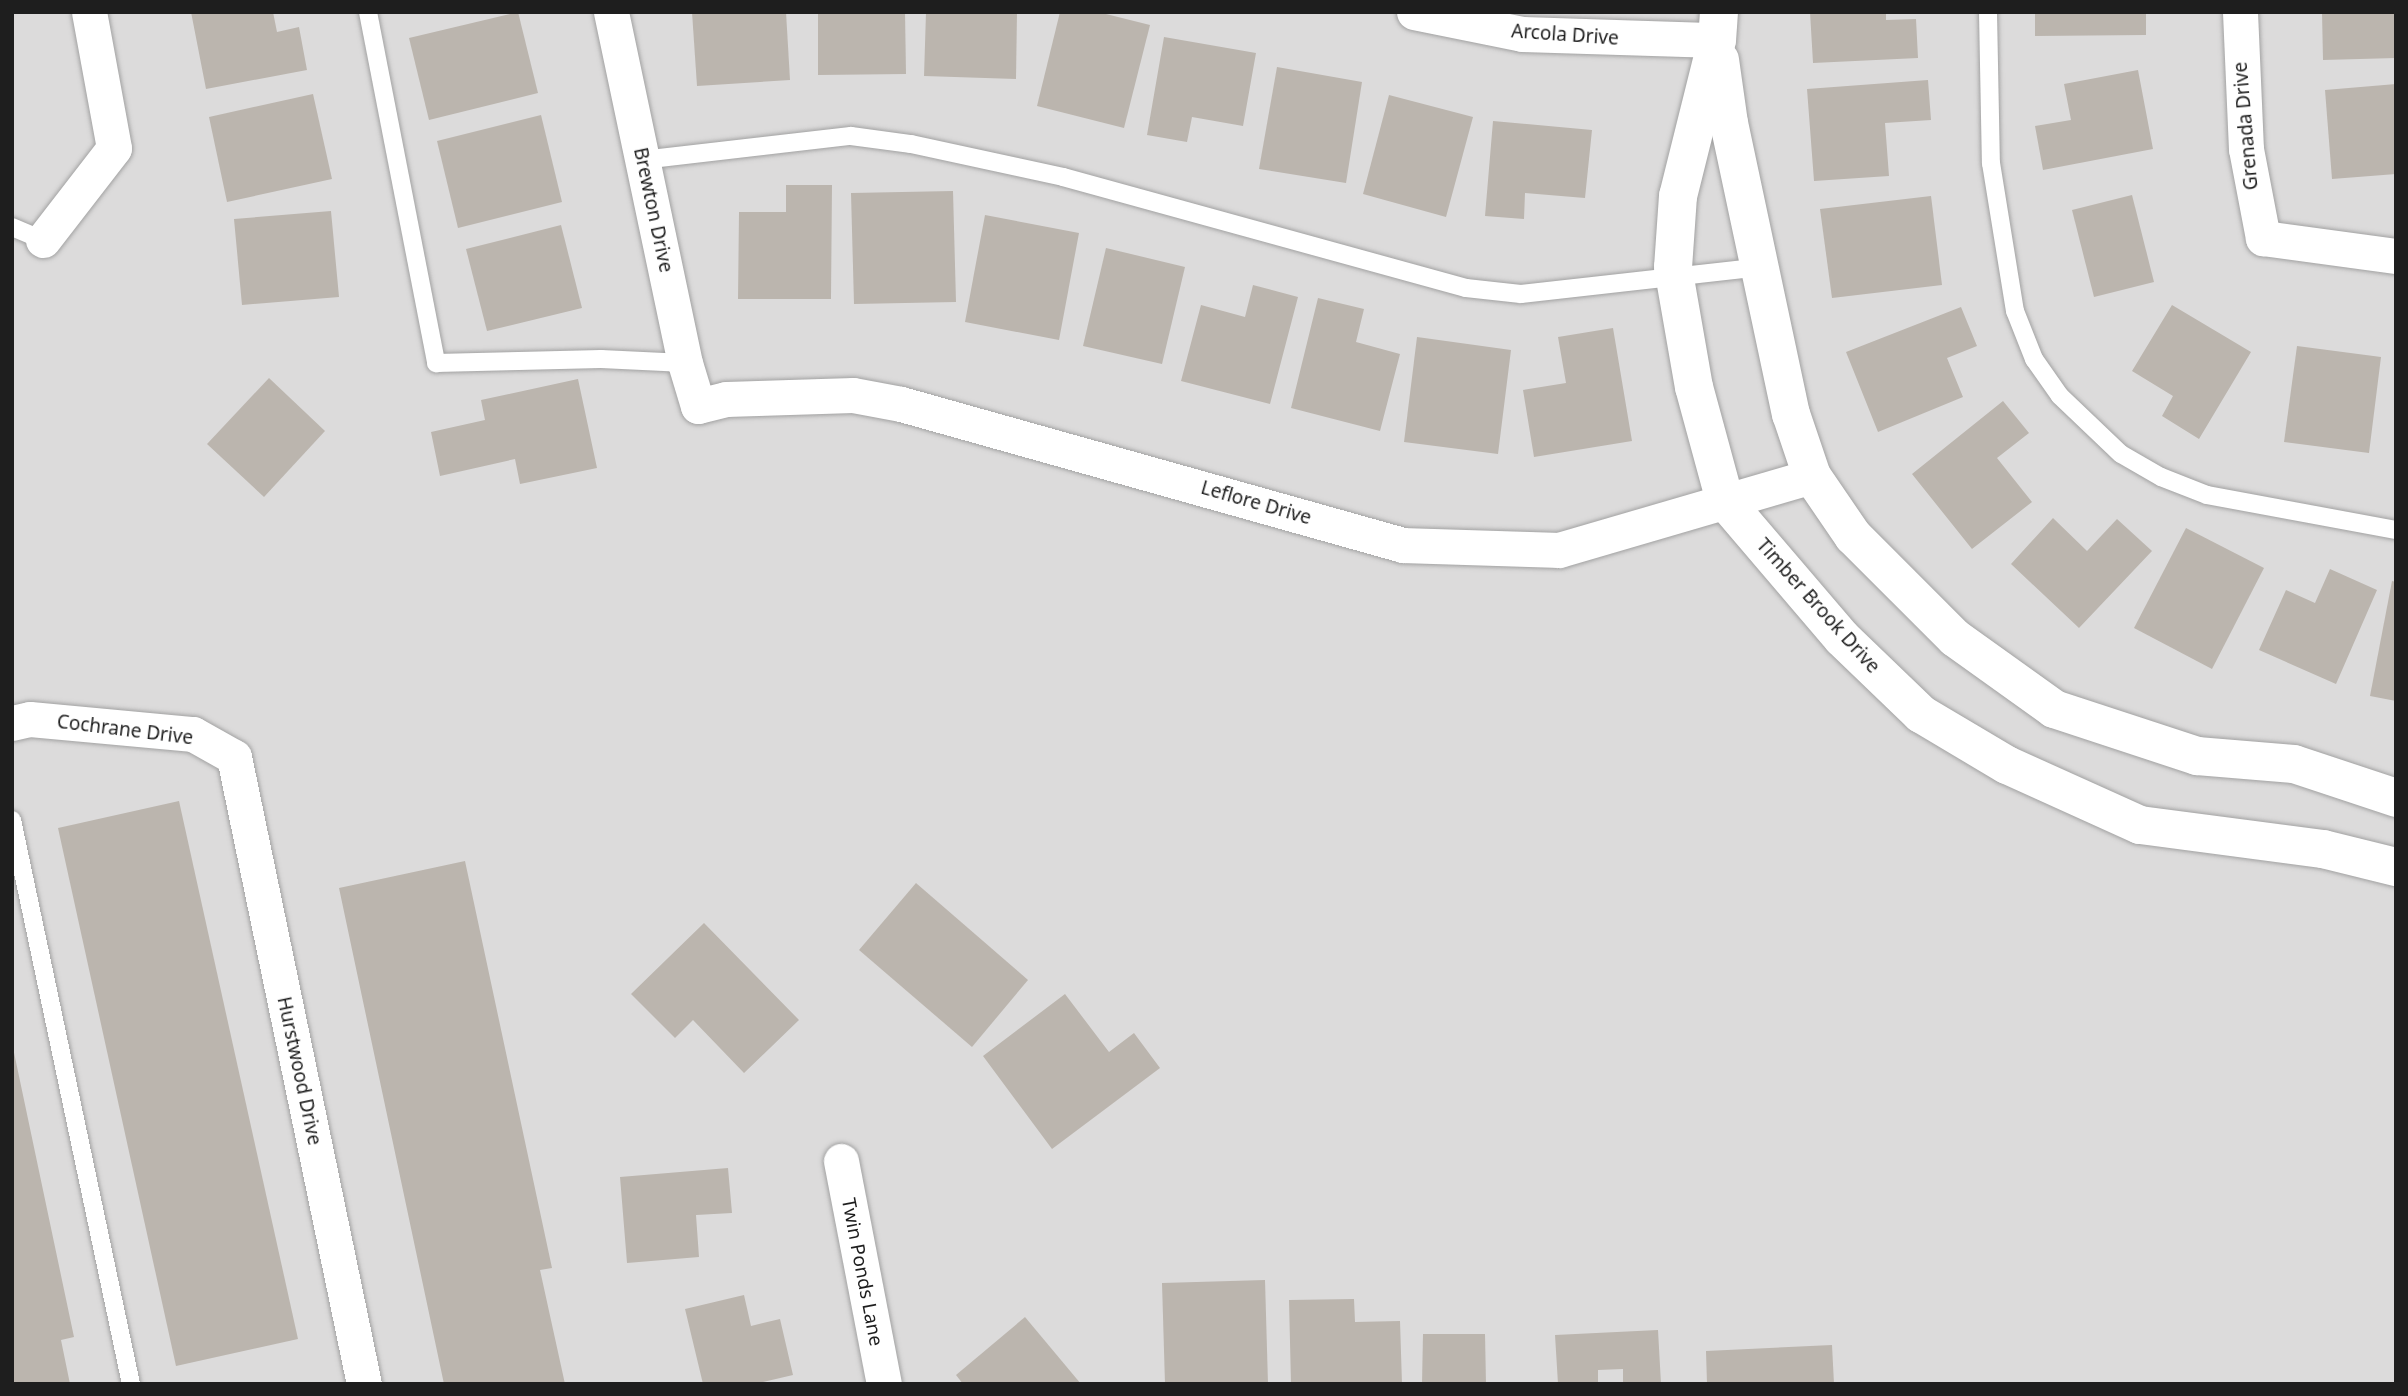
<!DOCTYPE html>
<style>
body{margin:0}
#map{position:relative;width:2408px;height:1396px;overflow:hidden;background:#eeede5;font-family:"Noto Sans",sans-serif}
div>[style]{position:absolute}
.residential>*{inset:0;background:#dcdbdb}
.building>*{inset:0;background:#bbb5ae}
.roads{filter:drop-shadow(0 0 2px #a2a2a2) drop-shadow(0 0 2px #a2a2a2)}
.service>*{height:18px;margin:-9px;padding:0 9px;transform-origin:9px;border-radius:9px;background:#fff}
.minor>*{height:35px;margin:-17.5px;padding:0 17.5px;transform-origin:17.5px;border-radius:17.5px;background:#fff}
.tertiary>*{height:38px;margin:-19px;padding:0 19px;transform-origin:19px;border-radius:19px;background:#fff}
span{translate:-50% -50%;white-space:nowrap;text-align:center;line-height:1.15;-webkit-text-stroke:7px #fff;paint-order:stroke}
.street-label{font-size:19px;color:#1e1e1e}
.frame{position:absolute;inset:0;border:14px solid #1e1e1e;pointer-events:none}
</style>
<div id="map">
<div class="residential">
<div style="clip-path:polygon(12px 12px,2396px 12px,2396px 1384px,12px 1384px)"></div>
</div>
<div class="building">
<div style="clip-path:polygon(191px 12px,273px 12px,277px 32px,299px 27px,307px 70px,206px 89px)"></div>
<div style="clip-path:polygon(518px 12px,538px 93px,429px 120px,409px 38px)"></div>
<div style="clip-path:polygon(692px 12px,786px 12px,790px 80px,697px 86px)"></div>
<div style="clip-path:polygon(818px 12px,905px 12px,906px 74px,818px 75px)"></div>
<div style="clip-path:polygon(926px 12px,1017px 12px,1016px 79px,924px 76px)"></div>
<div style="clip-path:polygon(1060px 12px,1098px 12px,1150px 25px,1124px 128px,1037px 106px)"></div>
<div style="clip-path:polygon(1810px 12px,1886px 12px,1886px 20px,1916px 19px,1918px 58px,1813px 63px)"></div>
<div style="clip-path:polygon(2035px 12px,2146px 12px,2146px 35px,2035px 36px)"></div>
<div style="clip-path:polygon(2322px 12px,2396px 12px,2396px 58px,2323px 60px)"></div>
<div style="clip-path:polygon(1164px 37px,1256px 53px,1243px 126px,1192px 117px,1187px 142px,1147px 135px)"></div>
<div style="clip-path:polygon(1277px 67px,1362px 82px,1346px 183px,1259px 169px)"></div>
<div style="clip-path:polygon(2138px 70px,2153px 149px,2043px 170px,2035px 126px,2071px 120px,2064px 84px)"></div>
<div style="clip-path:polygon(1928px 80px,1931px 120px,1885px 123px,1889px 176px,1814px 181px,1807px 89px)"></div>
<div style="clip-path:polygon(2396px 84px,2396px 174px,2332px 179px,2325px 90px)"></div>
<div style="clip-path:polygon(313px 94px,332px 179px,227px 202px,209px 117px)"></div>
<div style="clip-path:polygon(1389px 95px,1473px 117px,1446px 217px,1363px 194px)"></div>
<div style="clip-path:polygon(541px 115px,562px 202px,458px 228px,437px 141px)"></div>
<div style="clip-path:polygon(1493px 121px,1592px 130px,1585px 198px,1525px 193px,1524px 219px,1485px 216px)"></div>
<div style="clip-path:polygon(786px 185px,832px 185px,831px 299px,738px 299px,739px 212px,786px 212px)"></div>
<div style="clip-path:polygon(953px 191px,956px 302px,854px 304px,851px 193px)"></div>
<div style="clip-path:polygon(2132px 195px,2154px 282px,2094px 297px,2072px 210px)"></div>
<div style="clip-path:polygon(1931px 196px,1942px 285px,1832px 298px,1820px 209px)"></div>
<div style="clip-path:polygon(331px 211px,339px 297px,242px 305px,234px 219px)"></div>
<div style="clip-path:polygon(985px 215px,1079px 233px,1059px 340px,965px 322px)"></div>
<div style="clip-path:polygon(561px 225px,582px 308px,487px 331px,466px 249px)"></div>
<div style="clip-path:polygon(1106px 248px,1185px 267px,1162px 364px,1083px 346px)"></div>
<div style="clip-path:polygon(1253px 285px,1298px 297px,1270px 404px,1181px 381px,1201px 305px,1245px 317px)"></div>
<div style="clip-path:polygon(1318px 298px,1364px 309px,1356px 342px,1400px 354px,1380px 431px,1291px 408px)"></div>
<div style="clip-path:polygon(2172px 305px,2251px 352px,2199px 439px,2162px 416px,2173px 396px,2132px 371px)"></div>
<div style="clip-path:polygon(1961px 307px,1977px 346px,1947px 358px,1963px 397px,1878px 432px,1846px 352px)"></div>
<div style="clip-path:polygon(1613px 328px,1632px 441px,1534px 457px,1523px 390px,1566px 383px,1558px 337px)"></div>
<div style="clip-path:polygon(1417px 337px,1511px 350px,1498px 454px,1404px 442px)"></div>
<div style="clip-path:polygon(2297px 346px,2381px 357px,2369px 453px,2284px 442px)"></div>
<div style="clip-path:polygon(269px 378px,325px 431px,264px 497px,207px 444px)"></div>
<div style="clip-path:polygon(578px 379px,597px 468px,520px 484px,515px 459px,440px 476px,431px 432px,485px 420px,481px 400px)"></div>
<div style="clip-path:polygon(2003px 401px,2029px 433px,1997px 458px,2032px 502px,1972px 549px,1912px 474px)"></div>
<div style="clip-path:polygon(2053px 518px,2087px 551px,2117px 519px,2152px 551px,2079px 628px,2011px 564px)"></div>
<div style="clip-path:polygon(2186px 528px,2264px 568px,2212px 669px,2134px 628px)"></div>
<div style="clip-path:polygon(2330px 569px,2377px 590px,2336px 684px,2259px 650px,2286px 590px,2315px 603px)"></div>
<div style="clip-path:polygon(2392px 581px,2396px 582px,2396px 701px,2370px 696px)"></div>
<div style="clip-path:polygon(179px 801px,298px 1339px,176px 1366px,58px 828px)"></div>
<div style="clip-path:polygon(465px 861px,552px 1268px,540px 1270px,565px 1384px,444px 1384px,339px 888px)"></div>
<div style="clip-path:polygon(916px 883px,1028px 980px,972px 1047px,859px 950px)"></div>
<div style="clip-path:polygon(704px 923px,799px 1020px,744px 1073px,693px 1020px,675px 1038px,631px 994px)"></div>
<div style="clip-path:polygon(1065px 994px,1109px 1052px,1134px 1033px,1160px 1068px,1052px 1149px,983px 1056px)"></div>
<div style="clip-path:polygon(12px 1043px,74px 1337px,61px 1340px,70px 1384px,12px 1384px)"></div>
<div style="clip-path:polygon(728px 1168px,732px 1213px,696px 1215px,699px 1257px,627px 1263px,620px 1177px)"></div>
<div style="clip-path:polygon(1265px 1280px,1268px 1384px,1165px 1384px,1162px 1283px)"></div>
<div style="clip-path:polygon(744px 1295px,751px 1326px,780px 1319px,793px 1375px,754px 1384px,703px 1384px,685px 1309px)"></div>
<div style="clip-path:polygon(1354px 1299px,1355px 1322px,1400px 1321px,1402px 1384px,1291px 1384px,1289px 1300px)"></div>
<div style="clip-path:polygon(1025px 1317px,1081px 1384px,963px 1384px,956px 1375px)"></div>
<div style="clip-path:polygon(1658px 1330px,1661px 1384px,1623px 1384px,1623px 1369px,1598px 1370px,1598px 1384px,1558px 1384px,1555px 1335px)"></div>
<div style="clip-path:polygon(1423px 1334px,1485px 1334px,1486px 1384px,1422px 1384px)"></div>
<div style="clip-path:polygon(1832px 1345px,1834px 1384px,1707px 1384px,1706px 1351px)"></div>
</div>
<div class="roads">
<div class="service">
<div style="left:368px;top:12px;width:358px;rotate:79deg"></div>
<div style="left:436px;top:363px;width:165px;rotate:-1.4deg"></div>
<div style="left:601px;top:359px;width:84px;rotate:2.7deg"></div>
<div style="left:1988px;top:12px;width:151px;rotate:88.9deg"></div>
<div style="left:1991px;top:163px;width:150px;rotate:80.8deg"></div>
<div style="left:2015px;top:311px;width:52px;rotate:68.4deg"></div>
<div style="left:2034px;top:359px;width:45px;rotate:54.9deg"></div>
<div style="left:2060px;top:396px;width:84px;rotate:43.6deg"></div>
<div style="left:2121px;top:454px;width:46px;rotate:29.9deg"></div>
<div style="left:2161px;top:477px;width:49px;rotate:21.4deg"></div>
<div style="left:2207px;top:495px;width:192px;rotate:10.5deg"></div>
<div style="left:642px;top:160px;width:210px;rotate:-6.6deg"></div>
<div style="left:851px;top:136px;width:61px;rotate:7.6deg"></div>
<div style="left:911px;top:144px;width:156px;rotate:12.2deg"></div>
<div style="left:1063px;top:177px;width:418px;rotate:15.4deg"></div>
<div style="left:1466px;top:288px;width:55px;rotate:6.2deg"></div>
<div style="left:1521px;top:294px;width:241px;rotate:-6.4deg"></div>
<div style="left:12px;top:227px;width:34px;rotate:23deg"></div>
<div style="left:12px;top:820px;width:576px;rotate:78.09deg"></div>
</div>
<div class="minor">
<div style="left:611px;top:12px;width:359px;rotate:78.1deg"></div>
<div style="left:685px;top:363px;width:45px;rotate:73.2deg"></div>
<div style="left:698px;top:406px;width:29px;rotate:-14deg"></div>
<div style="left:726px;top:399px;width:127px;rotate:-1.8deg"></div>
<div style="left:853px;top:395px;width:49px;rotate:10.6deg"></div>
<div style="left:901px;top:404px;width:521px;rotate:15.69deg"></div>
<div style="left:1403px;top:545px;width:156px;rotate:1.8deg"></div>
<div style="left:1559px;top:550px;width:264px;rotate:-16.3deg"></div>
<div style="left:1414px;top:12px;width:110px;rotate:11.5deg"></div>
<div style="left:1522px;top:34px;width:195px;rotate:1.8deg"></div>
<div style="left:2240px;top:12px;width:137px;rotate:87.5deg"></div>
<div style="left:2246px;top:149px;width:91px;rotate:79.2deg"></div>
<div style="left:2263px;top:238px;width:134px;rotate:7.7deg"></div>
<div style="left:43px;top:240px;width:116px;rotate:-52.3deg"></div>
<div style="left:114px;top:148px;width:138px;rotate:-100.4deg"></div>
<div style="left:12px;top:723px;width:18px;rotate:-13deg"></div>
<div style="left:30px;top:719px;width:164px;rotate:5.3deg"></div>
<div style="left:193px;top:734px;width:47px;rotate:29.3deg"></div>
<div style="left:234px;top:757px;width:640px;rotate:78.29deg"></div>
<div style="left:841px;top:1161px;width:227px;rotate:79.1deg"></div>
</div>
<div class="tertiary">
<div style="left:1719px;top:12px;width:28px;rotate:94deg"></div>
<div style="left:1717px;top:40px;width:161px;rotate:104deg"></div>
<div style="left:1678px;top:196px;width:71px;rotate:94deg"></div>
<div style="left:1673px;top:267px;width:122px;rotate:80.1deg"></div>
<div style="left:1694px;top:387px;width:118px;rotate:74.8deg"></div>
<div style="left:1725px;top:501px;width:180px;rotate:49.5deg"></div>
<div style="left:1842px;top:638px;width:110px;rotate:43.9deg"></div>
<div style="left:1921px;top:714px;width:100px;rotate:30.7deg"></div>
<div style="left:2007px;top:765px;width:146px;rotate:24.3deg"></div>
<div style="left:2140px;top:825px;width:185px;rotate:7.5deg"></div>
<div style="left:2323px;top:849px;width:75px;rotate:13.9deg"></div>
<div style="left:1720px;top:60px;width:64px;rotate:81.9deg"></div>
<div style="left:1729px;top:123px;width:298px;rotate:78deg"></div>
<div style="left:1791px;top:414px;width:65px;rotate:71.3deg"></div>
<div style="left:1812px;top:476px;width:73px;rotate:55.7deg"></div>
<div style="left:1853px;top:536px;width:144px;rotate:45deg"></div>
<div style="left:1955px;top:638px;width:122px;rotate:35.6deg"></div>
<div style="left:2054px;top:709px;width:151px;rotate:18.2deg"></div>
<div style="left:2197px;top:756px;width:97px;rotate:4.7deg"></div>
<div style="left:2294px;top:764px;width:108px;rotate:18.4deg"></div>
</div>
</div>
<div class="street-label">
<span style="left:1565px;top:35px;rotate:4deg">Arcola Drive</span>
<span style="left:2246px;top:126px;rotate:-95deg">Grenada Drive</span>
<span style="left:653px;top:210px;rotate:78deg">Brewton Drive</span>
<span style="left:1256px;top:503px;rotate:16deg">Leflore Drive</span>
<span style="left:1818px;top:606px;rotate:48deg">Timber Brook Drive</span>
<span style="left:125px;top:730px;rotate:7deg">Cochrane Drive</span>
<span style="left:299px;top:1071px;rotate:78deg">Hurstwood Drive</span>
<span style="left:862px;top:1272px;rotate:79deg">Twin Ponds Lane</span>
</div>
<div class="frame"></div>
</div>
